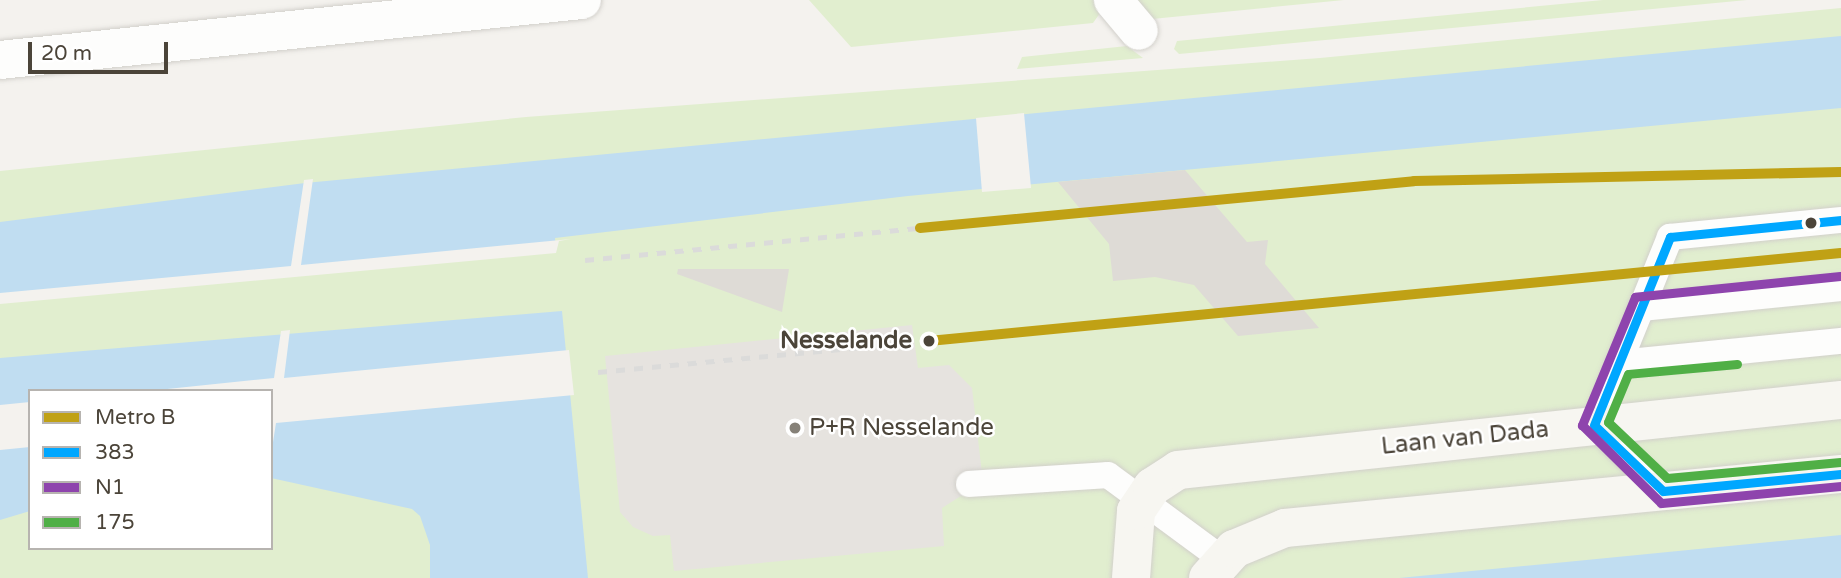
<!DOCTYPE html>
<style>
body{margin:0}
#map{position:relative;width:1841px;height:578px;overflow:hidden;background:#f4f2ee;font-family:"Varela Round",sans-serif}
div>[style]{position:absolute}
.green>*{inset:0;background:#e1eecf}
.parking>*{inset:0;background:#e6e3df}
.water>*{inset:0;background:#c0ddf1}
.pier>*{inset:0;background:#f4f2ee}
.building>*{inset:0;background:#dedbd6}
.roads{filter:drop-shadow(0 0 2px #d2d0cb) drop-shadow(0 0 2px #d2d0cb)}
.lane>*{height:26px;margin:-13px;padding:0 13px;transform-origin:13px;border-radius:13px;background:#fdfdfc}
.street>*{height:38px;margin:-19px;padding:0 19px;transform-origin:19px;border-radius:19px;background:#fdfdfc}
.secondary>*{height:38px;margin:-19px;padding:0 19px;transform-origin:19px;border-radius:19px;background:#f7f6f1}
.rail>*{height:5px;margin-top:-2.5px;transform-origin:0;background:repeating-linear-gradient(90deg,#dbdbda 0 9px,transparent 0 18px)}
.bus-1>*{height:9px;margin:-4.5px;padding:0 4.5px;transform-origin:4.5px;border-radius:4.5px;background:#00a7ff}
.bus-2>*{height:9px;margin:-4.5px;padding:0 4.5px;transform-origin:4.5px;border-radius:4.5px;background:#8e44ad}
.bus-3>*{height:9px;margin:-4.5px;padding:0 4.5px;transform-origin:4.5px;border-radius:4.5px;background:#50af46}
.metro-1>*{height:10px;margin:-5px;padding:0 5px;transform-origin:5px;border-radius:5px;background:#c0a115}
.dots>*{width:19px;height:19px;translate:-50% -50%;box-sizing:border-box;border:4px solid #fff;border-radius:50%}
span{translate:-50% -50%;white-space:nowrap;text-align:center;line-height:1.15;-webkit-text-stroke:5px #fff;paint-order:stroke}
.stop-label{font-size:24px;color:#4b4439;font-weight:700}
.right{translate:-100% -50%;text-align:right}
.poi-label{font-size:24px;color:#4b4439}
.left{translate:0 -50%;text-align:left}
.street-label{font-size:24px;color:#4b4439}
.legend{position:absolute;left:28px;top:389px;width:245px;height:161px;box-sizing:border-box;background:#fff;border:2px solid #b7b4b0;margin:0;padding:9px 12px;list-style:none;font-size:21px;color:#4b4439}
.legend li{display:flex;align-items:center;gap:14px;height:35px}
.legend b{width:35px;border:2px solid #b7b4b0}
.scale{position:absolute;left:28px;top:42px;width:140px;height:32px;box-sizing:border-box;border:4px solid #4b4439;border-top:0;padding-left:9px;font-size:21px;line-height:24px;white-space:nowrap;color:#4b4439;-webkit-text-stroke:5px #fff;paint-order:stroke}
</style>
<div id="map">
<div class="green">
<div style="clip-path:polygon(809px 0,1096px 0,1103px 9px,1093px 23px,851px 47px)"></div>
<div style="clip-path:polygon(1128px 0,1344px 0,1152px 19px)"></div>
<div style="clip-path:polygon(1603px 0,1747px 0,1179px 54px,1174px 49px,1177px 41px)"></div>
<div style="clip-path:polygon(evenodd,1841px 8px,1841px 578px,0 578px,0 171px,526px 117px,1320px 58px,1841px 8px,30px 391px,271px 391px,271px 548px,30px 548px,30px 391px)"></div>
<div style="clip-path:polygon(1127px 46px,1143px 58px,1017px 69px,1022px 57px)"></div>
</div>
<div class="parking">
<div style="clip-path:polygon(912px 325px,918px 368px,949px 365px,972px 388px,983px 482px,942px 508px,944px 546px,674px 571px,670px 535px,653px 536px,633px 527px,620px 512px,605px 356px)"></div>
</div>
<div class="water">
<div style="clip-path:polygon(1841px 36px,1841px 108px,908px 196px,555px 238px,556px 249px,0 301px,0 222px,305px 183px)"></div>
<div style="clip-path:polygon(562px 311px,588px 578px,430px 578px,430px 545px,420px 516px,412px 509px,271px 478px,271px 391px,30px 391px,30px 511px,0 520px,0 358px)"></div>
<div style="clip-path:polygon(1841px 535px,1841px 578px,1399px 578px,1566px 562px)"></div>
</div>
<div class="pier">
<div style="clip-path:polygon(1024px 113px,1031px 188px,982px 192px,976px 118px)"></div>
<div style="clip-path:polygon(313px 179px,301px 265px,571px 239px,559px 241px,556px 253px,0 304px,0 293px,291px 266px,304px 180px)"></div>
<div style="clip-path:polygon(290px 330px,284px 378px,569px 350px,574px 395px,276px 423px,271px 455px,271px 391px,148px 391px,274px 378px,281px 331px)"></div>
<div style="clip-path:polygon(30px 402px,30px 447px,0 450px,0 405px)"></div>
</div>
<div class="building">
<div style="clip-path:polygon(1185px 170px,1247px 242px,1268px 240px,1265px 264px,1319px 328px,1238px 336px,1194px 285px,1155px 277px,1113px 281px,1109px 244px,1058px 182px)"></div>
<div style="clip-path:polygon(678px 269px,789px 269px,782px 312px,677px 274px)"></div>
</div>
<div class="roads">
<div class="lane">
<div style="left:1641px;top:308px;width:201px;rotate:-5.7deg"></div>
<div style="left:1619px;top:363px;width:223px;rotate:-5.7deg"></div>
<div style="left:969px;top:484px;width:139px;rotate:-3.7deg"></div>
<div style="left:1108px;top:475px;width:142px;rotate:36.4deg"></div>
<div style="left:1663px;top:491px;width:95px;rotate:-136.3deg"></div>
<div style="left:1594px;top:425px;width:203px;rotate:-68deg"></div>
<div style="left:1670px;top:237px;width:172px;rotate:-5.7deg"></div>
</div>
<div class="street">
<div style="left:1113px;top:0;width:40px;rotate:50deg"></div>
<div style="left:0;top:60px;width:585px;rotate:-5.89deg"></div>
</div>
<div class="secondary">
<div style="left:1131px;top:578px;width:67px;rotate:-85.7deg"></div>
<div style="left:1136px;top:511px;width:29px;rotate:-56deg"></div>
<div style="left:1152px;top:487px;width:31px;rotate:-33deg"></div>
<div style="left:1178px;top:470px;width:667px;rotate:-6.03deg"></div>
<div style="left:1208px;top:578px;width:39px;rotate:-48deg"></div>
<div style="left:1234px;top:549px;width:55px;rotate:-22.4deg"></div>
<div style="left:1285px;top:528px;width:559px;rotate:-5.55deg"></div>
</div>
</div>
<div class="rail">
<div style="left:585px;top:260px;width:337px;rotate:-5.5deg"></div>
<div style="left:598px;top:372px;width:332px;rotate:-5.4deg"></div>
</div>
<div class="bus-1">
<div style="left:1663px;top:491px;width:95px;rotate:-136.3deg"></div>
<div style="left:1594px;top:425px;width:203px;rotate:-68deg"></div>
<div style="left:1670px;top:237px;width:172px;rotate:-5.7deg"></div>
<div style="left:1663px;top:491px;width:179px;rotate:-5.5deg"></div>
</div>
<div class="bus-2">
<div style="left:1840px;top:276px;width:206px;rotate:174.2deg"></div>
<div style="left:1635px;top:297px;width:139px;rotate:112.5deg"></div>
<div style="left:1582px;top:425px;width:111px;rotate:44.6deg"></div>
<div style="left:1661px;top:503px;width:181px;rotate:-5.4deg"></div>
</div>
<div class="bus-3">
<div style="left:1737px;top:364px;width:109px;rotate:174.8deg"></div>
<div style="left:1628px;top:374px;width:52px;rotate:112.6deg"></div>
<div style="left:1608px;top:422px;width:81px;rotate:43.5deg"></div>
<div style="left:1667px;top:478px;width:174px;rotate:-5.3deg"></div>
</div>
<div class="metro-1">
<div style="left:920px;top:228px;width:496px;rotate:-5.4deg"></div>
<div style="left:1414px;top:181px;width:427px;rotate:-1.2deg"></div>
<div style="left:929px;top:341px;width:916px;rotate:-5.51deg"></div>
</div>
<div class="dots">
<div style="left:1811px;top:223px;background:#4b4439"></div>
<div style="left:929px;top:341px;background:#4b4439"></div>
<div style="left:795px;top:428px;background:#868178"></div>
</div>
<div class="stop-label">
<span class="right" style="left:912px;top:341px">Nesselande</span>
</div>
<div class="poi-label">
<span class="left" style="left:809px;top:428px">P+R Nesselande</span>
</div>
<div class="street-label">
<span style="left:1465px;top:438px;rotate:-6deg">Laan van Dada</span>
</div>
<ul class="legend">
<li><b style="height:9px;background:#c0a115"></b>Metro B</li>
<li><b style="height:9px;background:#00a7ff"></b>383</li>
<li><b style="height:9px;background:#8e44ad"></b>N1</li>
<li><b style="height:9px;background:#50af46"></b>175</li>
</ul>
<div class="scale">20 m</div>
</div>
